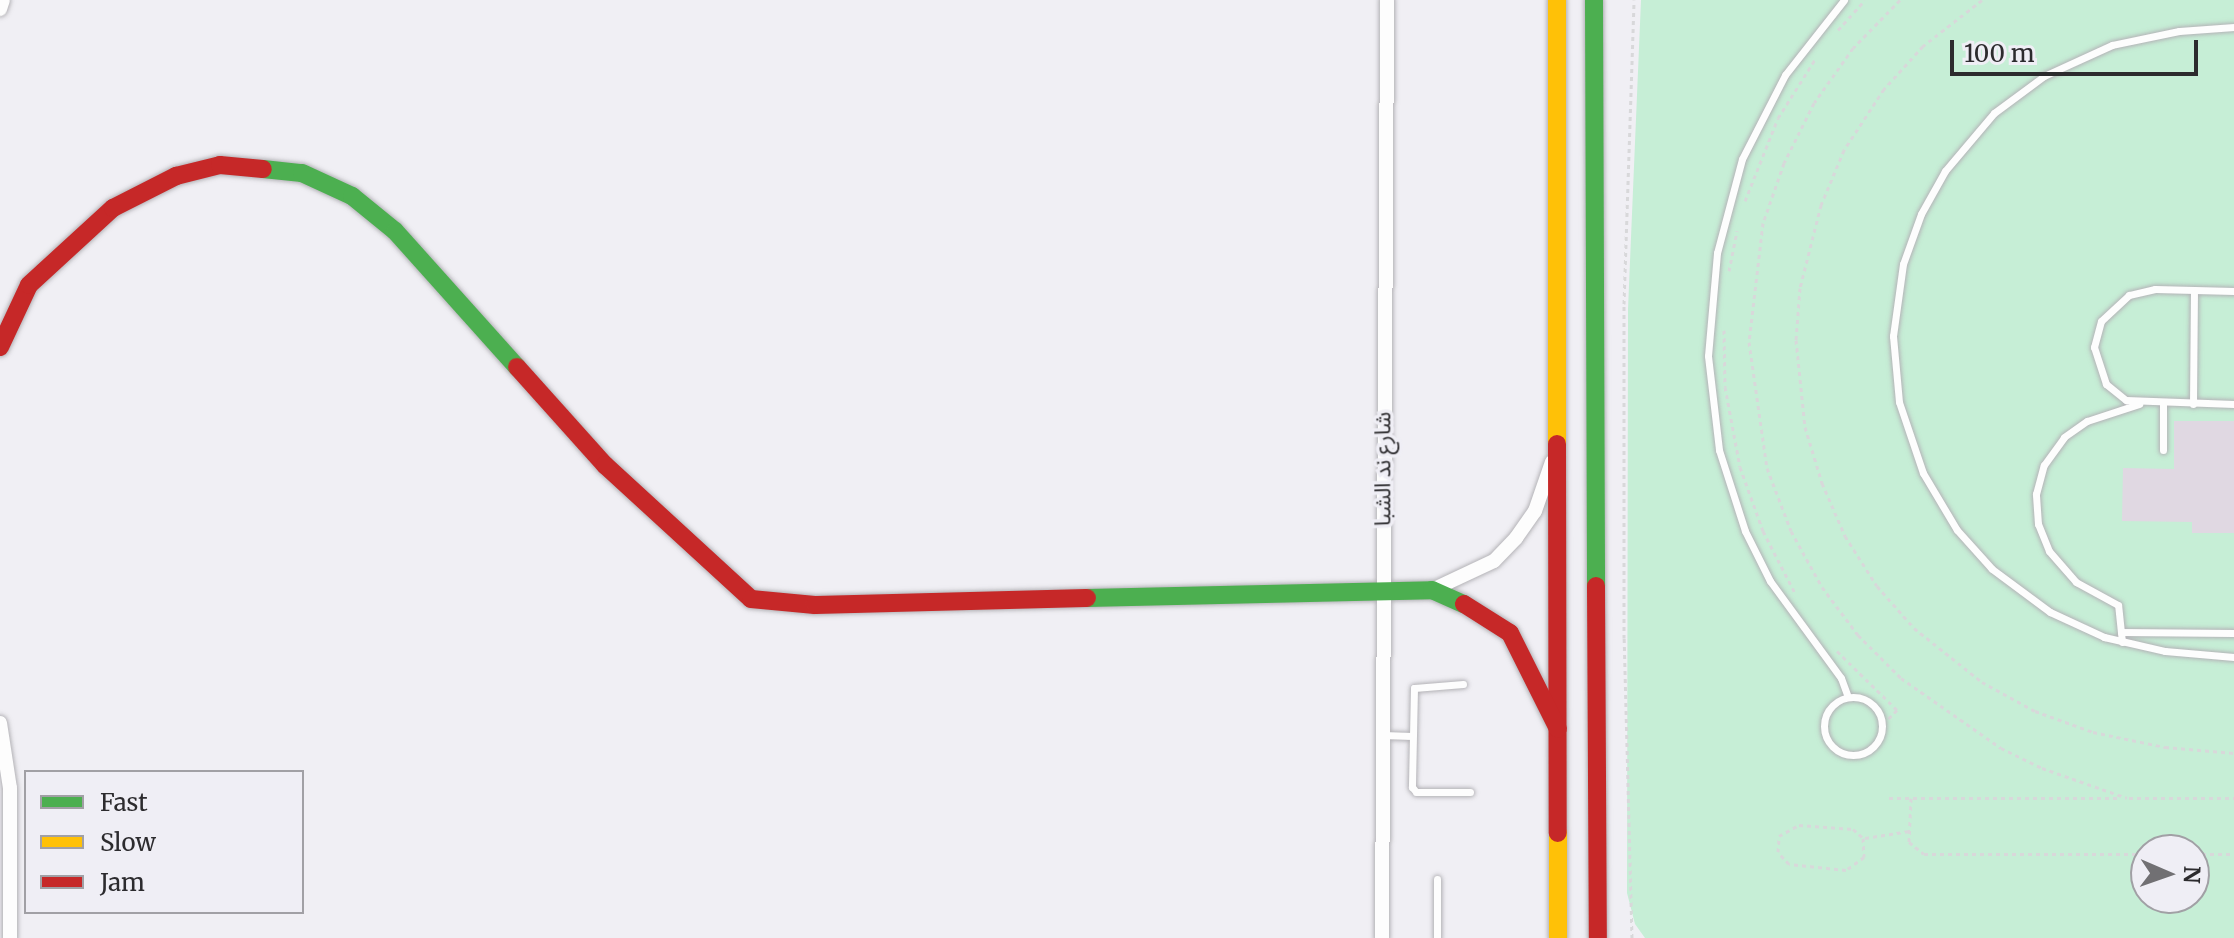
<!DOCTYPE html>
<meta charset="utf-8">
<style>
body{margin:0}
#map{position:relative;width:2234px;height:938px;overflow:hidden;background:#f0eff4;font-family:Merriweather,"Noto Sans Arabic",serif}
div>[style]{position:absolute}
.green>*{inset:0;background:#c6eed6}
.building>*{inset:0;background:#e0d8e2}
.path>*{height:3px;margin-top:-1.5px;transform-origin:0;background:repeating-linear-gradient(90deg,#d8d8da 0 4px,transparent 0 8px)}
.roads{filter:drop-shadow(0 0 2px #b4b3b7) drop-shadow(0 0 2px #b4b3b7)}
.lane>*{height:7px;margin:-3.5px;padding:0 3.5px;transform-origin:3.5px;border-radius:3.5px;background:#fdfdfd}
.lane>.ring{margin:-3.5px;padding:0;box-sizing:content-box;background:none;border:7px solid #fdfdfd;border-radius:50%}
.street>*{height:14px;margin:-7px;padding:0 7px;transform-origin:7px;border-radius:7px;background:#fdfdfd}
.fast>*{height:18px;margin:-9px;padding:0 9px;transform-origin:9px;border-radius:9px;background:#4caf50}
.slow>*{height:18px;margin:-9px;padding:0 9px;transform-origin:9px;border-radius:9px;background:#ffc107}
.jam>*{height:18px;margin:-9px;padding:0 9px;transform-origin:9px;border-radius:9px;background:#c62828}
span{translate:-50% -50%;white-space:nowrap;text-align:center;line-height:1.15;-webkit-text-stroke:7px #efeef5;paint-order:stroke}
.street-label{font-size:22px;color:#2c2b2e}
.legend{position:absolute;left:24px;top:770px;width:280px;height:144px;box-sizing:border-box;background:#efeef5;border:2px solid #a1a0a5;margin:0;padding:10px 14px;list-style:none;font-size:24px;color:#2c2b2e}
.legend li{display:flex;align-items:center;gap:16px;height:40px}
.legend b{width:40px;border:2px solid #a1a0a5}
.north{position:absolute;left:2130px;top:834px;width:80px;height:80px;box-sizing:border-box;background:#efeef5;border:2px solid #a1a0a5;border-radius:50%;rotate:92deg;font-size:22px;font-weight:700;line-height:32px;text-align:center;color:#2c2b2e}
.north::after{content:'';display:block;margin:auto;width:28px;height:36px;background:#717073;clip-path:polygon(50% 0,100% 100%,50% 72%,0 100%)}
.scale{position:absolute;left:1950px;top:40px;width:248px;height:36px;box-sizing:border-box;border:4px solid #2c2b2e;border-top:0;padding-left:10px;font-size:24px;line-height:28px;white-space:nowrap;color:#2c2b2e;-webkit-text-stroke:6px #efeef5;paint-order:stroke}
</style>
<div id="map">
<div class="green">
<div style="clip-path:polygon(evenodd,1641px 0,2234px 0,2234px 938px,1645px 938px,1635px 924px,1627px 893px,1628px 309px,1641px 0,2146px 850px,2194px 850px,2194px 898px,2146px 898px,2146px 850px)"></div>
</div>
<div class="building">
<div style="clip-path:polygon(2174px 421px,2234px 421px,2234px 533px,2192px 533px,2192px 522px,2122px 521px,2123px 468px,2174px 469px)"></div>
</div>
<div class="path">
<div style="left:1900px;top:0;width:67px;rotate:134.4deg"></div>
<div style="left:1853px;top:48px;width:67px;rotate:125.3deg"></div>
<div style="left:1814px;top:103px;width:67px;rotate:116.6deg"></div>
<div style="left:1784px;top:163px;width:64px;rotate:109.3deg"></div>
<div style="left:1763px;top:223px;width:120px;rotate:96.7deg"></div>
<div style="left:1749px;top:342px;width:127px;rotate:81.9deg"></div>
<div style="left:1767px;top:468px;width:67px;rotate:69.1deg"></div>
<div style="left:1791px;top:531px;width:64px;rotate:61deg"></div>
<div style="left:1822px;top:587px;width:60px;rotate:53.1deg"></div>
<div style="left:1858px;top:635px;width:61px;rotate:45deg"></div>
<div style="left:1901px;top:678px;width:122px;rotate:35deg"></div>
<div style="left:2001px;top:748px;width:46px;rotate:26deg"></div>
<div style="left:2042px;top:768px;width:90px;rotate:19.4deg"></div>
<div style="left:1982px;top:0;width:75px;rotate:142.1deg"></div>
<div style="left:1923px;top:46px;width:58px;rotate:132.2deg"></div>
<div style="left:1884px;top:89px;width:73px;rotate:123.3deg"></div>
<div style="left:1844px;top:150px;width:60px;rotate:112.7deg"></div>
<div style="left:1821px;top:205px;width:86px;rotate:104.2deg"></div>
<div style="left:1800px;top:288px;width:52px;rotate:94.4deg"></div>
<div style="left:1796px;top:340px;width:87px;rotate:84.1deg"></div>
<div style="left:1805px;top:427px;width:59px;rotate:73.1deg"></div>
<div style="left:1822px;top:483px;width:58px;rotate:66.5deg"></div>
<div style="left:1845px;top:536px;width:59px;rotate:57.4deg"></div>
<div style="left:1877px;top:586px;width:56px;rotate:48.6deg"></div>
<div style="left:1914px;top:628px;width:87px;rotate:38.5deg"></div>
<div style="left:1982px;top:682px;width:60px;rotate:28.7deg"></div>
<div style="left:2035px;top:711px;width:62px;rotate:19.9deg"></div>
<div style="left:2093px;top:732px;width:74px;rotate:11.8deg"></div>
<div style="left:2165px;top:747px;width:69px;rotate:5deg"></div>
<div style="left:1838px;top:30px;width:40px;rotate:-48deg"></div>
<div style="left:1745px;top:201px;width:89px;rotate:-68.3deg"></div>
<div style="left:1778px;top:118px;width:71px;rotate:-57.7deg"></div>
<div style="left:1729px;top:271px;width:41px;rotate:-78.7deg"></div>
<div style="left:1724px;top:330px;width:57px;rotate:89deg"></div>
<div style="left:1725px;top:387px;width:81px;rotate:79.4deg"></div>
<div style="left:1740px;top:467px;width:68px;rotate:70.2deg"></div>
<div style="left:1763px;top:531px;width:70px;rotate:62.7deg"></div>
<div style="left:1837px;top:651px;width:84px;rotate:44.5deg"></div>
<div style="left:1897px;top:710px;width:21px;rotate:135deg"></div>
<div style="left:1889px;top:798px;width:232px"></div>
<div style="left:1911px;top:798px;width:44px;rotate:92.6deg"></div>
<div style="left:1909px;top:842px;width:19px;rotate:39deg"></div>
<div style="left:1924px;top:854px;width:222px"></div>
<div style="left:2129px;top:798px;width:105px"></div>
<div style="left:1799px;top:825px;width:54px;rotate:4.2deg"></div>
<div style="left:1853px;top:829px;width:13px;rotate:42deg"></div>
<div style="left:1863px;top:838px;width:19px;rotate:87deg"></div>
<div style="left:1864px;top:857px;width:22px;rotate:144deg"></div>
<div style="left:1846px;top:870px;width:57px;rotate:-174deg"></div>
<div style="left:1789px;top:864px;width:16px;rotate:-133deg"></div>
<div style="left:1778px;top:852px;width:16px;rotate:-86deg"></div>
<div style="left:1779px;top:836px;width:23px;rotate:-29deg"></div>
<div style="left:1865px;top:838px;width:45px;rotate:-9deg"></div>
<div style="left:2194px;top:854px;width:40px"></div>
<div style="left:1632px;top:938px;width:300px;rotate:-91.5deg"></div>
<div style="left:1624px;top:638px;width:334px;rotate:-90deg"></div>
<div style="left:1624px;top:304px;width:304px;rotate:-88.1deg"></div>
</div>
<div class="roads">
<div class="lane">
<div style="left:1844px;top:0;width:95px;rotate:128.2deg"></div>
<div style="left:1785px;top:75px;width:94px;rotate:117.1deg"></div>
<div style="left:1742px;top:159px;width:97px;rotate:104.9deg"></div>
<div style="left:1717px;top:253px;width:103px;rotate:95deg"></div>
<div style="left:1708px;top:356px;width:95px;rotate:83.3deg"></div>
<div style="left:1719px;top:450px;width:85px;rotate:72.2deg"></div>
<div style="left:1745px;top:531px;width:56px;rotate:63.4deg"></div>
<div style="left:1770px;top:581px;width:120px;rotate:53.8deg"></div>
<div style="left:1841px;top:678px;width:20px;rotate:70deg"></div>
<div style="left:2234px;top:27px;width:55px;rotate:175.8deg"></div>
<div style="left:2179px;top:31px;width:68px;rotate:168.2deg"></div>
<div style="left:2112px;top:45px;width:75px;rotate:155.5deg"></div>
<div style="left:2044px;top:76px;width:62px;rotate:143.5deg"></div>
<div style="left:1994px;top:113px;width:76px;rotate:130.2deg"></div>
<div style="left:1945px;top:171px;width:49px;rotate:119.2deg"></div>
<div style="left:1921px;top:214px;width:53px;rotate:109.8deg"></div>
<div style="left:1903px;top:264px;width:73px;rotate:97.9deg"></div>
<div style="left:1893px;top:336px;width:66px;rotate:84.8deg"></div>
<div style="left:1899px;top:402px;width:75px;rotate:71.3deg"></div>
<div style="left:1923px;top:473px;width:66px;rotate:59.2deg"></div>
<div style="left:1957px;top:530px;width:52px;rotate:48.1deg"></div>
<div style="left:1992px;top:569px;width:72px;rotate:36.6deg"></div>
<div style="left:2050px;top:612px;width:60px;rotate:24.8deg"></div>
<div style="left:2104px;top:637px;width:63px;rotate:12.9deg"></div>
<div style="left:2165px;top:651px;width:69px;rotate:5deg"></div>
<div style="left:2234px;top:291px;width:79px;rotate:-178.5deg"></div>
<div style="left:2155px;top:289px;width:27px;rotate:167deg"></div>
<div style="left:2129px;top:295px;width:38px;rotate:137deg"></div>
<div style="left:2101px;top:321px;width:27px;rotate:105deg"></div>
<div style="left:2094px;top:347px;width:39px;rotate:72deg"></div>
<div style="left:2106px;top:384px;width:26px;rotate:39deg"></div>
<div style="left:2126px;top:400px;width:108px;rotate:2.1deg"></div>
<div style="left:2193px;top:404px;width:113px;rotate:-89.5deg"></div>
<div style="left:2163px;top:450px;width:46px;rotate:-90deg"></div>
<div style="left:2121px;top:632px;width:113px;rotate:0.5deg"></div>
<div style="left:2122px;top:642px;width:37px;rotate:-96deg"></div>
<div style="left:2118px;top:605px;width:48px;rotate:-151.3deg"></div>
<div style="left:2076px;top:582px;width:41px;rotate:-131.1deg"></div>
<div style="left:2049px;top:551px;width:29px;rotate:-112deg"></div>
<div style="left:2038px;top:524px;width:30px;rotate:-94deg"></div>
<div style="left:2036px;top:494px;width:30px;rotate:-75deg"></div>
<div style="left:2044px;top:465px;width:34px;rotate:-54deg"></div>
<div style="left:2064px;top:437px;width:28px;rotate:-35deg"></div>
<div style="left:2087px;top:421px;width:55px;rotate:-18.1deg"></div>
<div style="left:1463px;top:684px;width:49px;rotate:175.3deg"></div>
<div style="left:1414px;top:688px;width:99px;rotate:91.2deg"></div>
<div style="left:1412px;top:787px;width:6px;rotate:51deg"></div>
<div style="left:1416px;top:792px;width:54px"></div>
<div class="ring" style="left:1824px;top:697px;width:51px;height:51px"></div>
<div style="left:1383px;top:735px;width:29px;rotate:2deg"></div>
<div style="left:1437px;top:938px;width:59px;rotate:-90deg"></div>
</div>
<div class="street">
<div style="left:0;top:9px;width:9px;rotate:-72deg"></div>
<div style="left:1432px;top:590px;width:68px;rotate:-25.1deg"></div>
<div style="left:1494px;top:561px;width:32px;rotate:-46deg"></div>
<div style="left:1516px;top:538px;width:33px;rotate:-55deg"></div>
<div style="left:1535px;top:511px;width:52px;rotate:-70.9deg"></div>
<div style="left:0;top:723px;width:66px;rotate:81.3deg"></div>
<div style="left:10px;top:788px;width:150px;rotate:90deg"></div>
<div style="left:1382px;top:938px;width:938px;rotate:-89.69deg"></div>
</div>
<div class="fast">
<div style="left:1594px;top:0;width:586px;rotate:89.8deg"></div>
<div style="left:263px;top:169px;width:39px;rotate:6deg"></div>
<div style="left:302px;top:173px;width:55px;rotate:24.7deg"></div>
<div style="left:352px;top:196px;width:55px;rotate:39.1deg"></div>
<div style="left:395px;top:231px;width:183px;rotate:48.1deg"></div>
<div style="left:1087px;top:598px;width:345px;rotate:-1.3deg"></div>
<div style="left:1432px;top:590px;width:35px;rotate:24deg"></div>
</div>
<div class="slow">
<div style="left:1557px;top:0;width:444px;rotate:90deg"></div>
<div style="left:1558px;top:833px;width:105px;rotate:90deg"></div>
</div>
<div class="jam">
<div style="left:0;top:347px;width:68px;rotate:-64.9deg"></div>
<div style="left:29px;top:285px;width:114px;rotate:-42.5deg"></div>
<div style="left:113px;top:208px;width:71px;rotate:-26.9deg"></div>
<div style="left:176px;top:176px;width:45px;rotate:-14deg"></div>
<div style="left:220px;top:165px;width:43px;rotate:5.3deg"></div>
<div style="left:517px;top:367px;width:132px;rotate:48.1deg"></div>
<div style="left:605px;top:465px;width:198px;rotate:42.5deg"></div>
<div style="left:751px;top:599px;width:64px;rotate:5.4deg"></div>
<div style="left:815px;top:605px;width:272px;rotate:-1.5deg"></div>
<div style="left:1557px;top:444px;width:389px;rotate:89.9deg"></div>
<div style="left:1596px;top:586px;width:352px;rotate:89.7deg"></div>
<div style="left:1464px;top:604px;width:54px;rotate:32.2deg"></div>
<div style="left:1510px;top:633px;width:107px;rotate:63.4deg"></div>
</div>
</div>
<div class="street-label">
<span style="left:1383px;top:469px;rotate:-90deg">شارع ند الشبا</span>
</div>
<ul class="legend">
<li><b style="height:10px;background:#4caf50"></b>Fast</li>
<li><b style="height:10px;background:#ffc107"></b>Slow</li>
<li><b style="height:10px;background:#c62828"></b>Jam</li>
</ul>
<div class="north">N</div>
<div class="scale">100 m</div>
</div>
